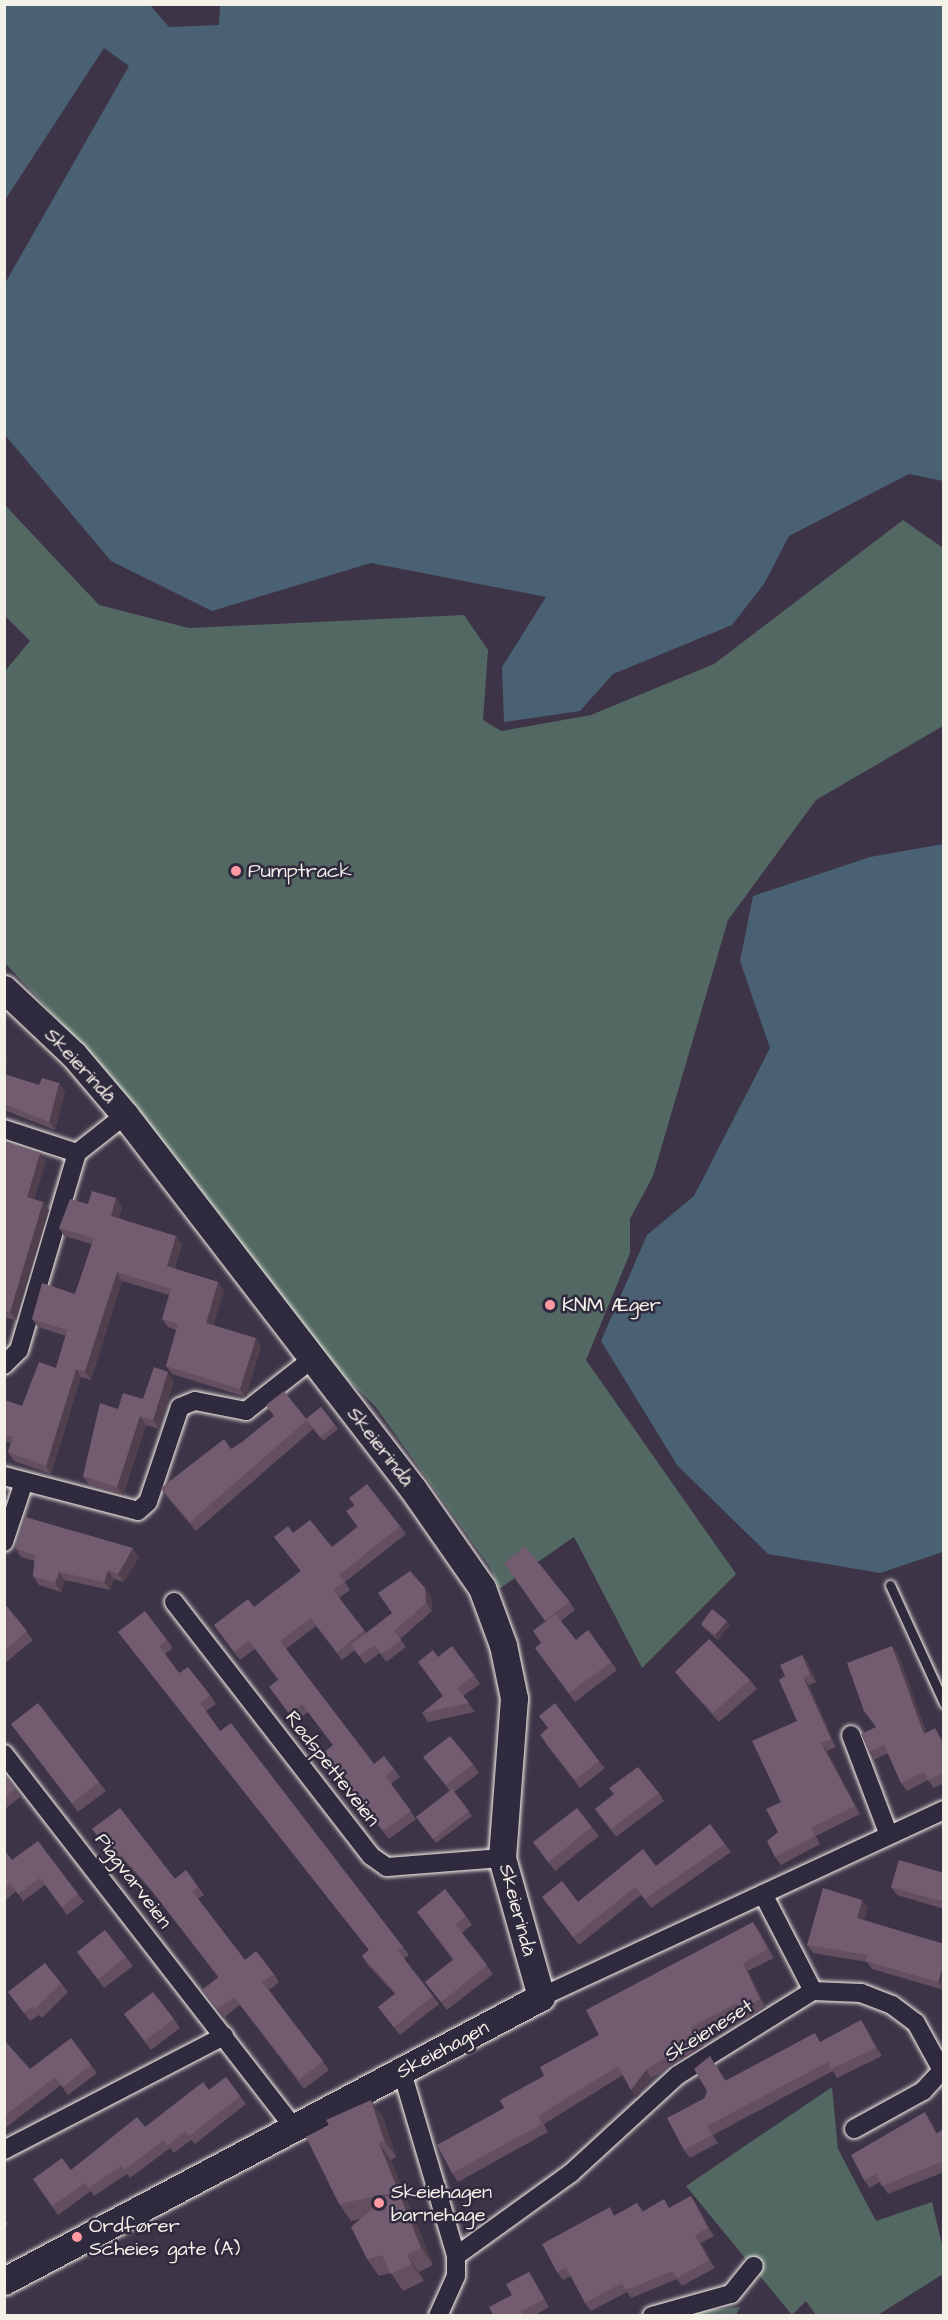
<!DOCTYPE html>
<meta charset="utf-8">
<style>
body{margin:0}
#map{position:relative;width:948px;height:2320px;overflow:hidden;background:#3d3447;font-family:"Architects Daughter",sans-serif}
div>[style]{position:absolute}
.green>*{inset:0;background:#536862}
.water>*{inset:0;background:#496173}
.roads{filter:drop-shadow(0 0 2px #f4f1e8) drop-shadow(0 0 2px #f4f1e8)}
.lane>*{height:9px;margin:-4.5px;padding:0 4.5px;transform-origin:4.5px;border-radius:4.5px;background:#2f2a3d}
.street>*{height:18px;margin:-9px;padding:0 9px;transform-origin:9px;border-radius:9px;background:#2f2a3d}
.secondary>*{height:27px;margin:-13.5px;padding:0 13.5px;transform-origin:13.5px;border-radius:13.5px;background:#2f2a3d}
.wall>*{inset:0;background:#634f5f}
.shaded-wall>*{inset:0;background:#50404e}
.building>*{inset:0;background:#735c6f}
.dots>*{width:16px;height:16px;translate:-50% -50%;box-sizing:border-box;border:3px solid #2f2a3d;border-radius:50%}
span{translate:-50% -50%;white-space:nowrap;text-align:center;line-height:1.15;-webkit-text-stroke:5px #2f2a3d;paint-order:stroke}
.poi-label{font-size:20px;color:#f4f1e8}
.left{translate:0 -50%;text-align:left}
.street-label{font-size:20px;color:#f4f1e8}
.frame{position:absolute;inset:0;border:6px solid #f4f1e8;pointer-events:none}
</style>
<div id="map">
<div class="green">
<div style="clip-path:polygon(4px 504px,99px 605px,189px 628px,464px 615px,488px 650px,483px 720px,501px 731px,591px 715px,714px 664px,903px 520px,943px 548px,943px 726px,816px 800px,728px 920px,653px 1176px,630px 1219px,630px 1253px,586px 1360px,736px 1574px,642px 1668px,574px 1537px,499px 1589px,490px 1567px,375px 1406px,325px 1358px,216px 1209px,80px 1043px,5px 963px,5px 671px,30px 641px,5px 616px)"></div>
<div style="clip-path:polygon(832px 2087px,838px 2149px,876px 2221px,932px 2202px,943px 2249px,943px 2274px,878px 2315px,816px 2315px,806px 2301px,792px 2315px,686px 2186px)"></div>
<div style="clip-path:polygon(740px 2307px,736px 2315px,678px 2316px,691px 2312px)"></div>
</div>
<div class="water">
<div style="clip-path:polygon(220px 4px,943px 5px,943px 481px,909px 474px,789px 536px,764px 584px,732px 625px,613px 674px,580px 711px,504px 722px,502px 667px,546px 597px,371px 563px,212px 611px,111px 561px,5px 435px,4px 285px,129px 66px,104px 48px,5px 200px,5px 5px,150px 5px,169px 27px,219px 25px)"></div>
<div style="clip-path:polygon(943px 844px,943px 1552px,880px 1573px,768px 1554px,677px 1465px,601px 1341px,647px 1235px,694px 1196px,770px 1048px,740px 961px,753px 896px,870px 857px)"></div>
</div>
<div class="roads">
<div class="lane">
<div style="left:890px;top:1585px;width:130px;rotate:65.4deg"></div>
</div>
<div class="street">
<div style="left:4px;top:1129px;width:77px;rotate:18.2deg"></div>
<div style="left:4px;top:1365px;width:21px;rotate:-45deg"></div>
<div style="left:19px;top:1350px;width:205px;rotate:-73.6deg"></div>
<div style="left:77px;top:1153px;width:61px;rotate:-38.4deg"></div>
<div style="left:4px;top:1476px;width:138px;rotate:14.6deg"></div>
<div style="left:138px;top:1511px;width:13px;rotate:-42deg"></div>
<div style="left:148px;top:1502px;width:100px;rotate:-71.4deg"></div>
<div style="left:180px;top:1407px;width:16px;rotate:-22deg"></div>
<div style="left:195px;top:1401px;width:52px;rotate:11.1deg"></div>
<div style="left:246px;top:1411px;width:84px;rotate:-38.2deg"></div>
<div style="left:4px;top:1542px;width:63px;rotate:-71.6deg"></div>
<div style="left:174px;top:1602px;width:321px;rotate:52.2deg"></div>
<div style="left:371px;top:1856px;width:19px;rotate:35deg"></div>
<div style="left:387px;top:1867px;width:115px;rotate:-4.5deg"></div>
<div style="left:851px;top:1735px;width:105px;rotate:69.3deg"></div>
<div style="left:4px;top:1754px;width:475px;rotate:52.2deg"></div>
<div style="left:763px;top:1894px;width:109px;rotate:62.7deg"></div>
<div style="left:541px;top:1997px;width:444px;rotate:-24.9deg"></div>
<div style="left:402px;top:2072px;width:192px;rotate:73.6deg"></div>
<div style="left:456px;top:2256px;width:20px;rotate:90deg"></div>
<div style="left:456px;top:2276px;width:44px;rotate:114.2deg"></div>
<div style="left:854px;top:2129px;width:79px;rotate:-28.8deg"></div>
<div style="left:923px;top:2091px;width:25px;rotate:-47deg"></div>
<div style="left:4px;top:2150px;width:248px;rotate:-27.4deg"></div>
<div style="left:456px;top:2256px;width:142px;rotate:-35.8deg"></div>
<div style="left:571px;top:2173px;width:145px;rotate:-42.5deg"></div>
<div style="left:678px;top:2075px;width:159px;rotate:-31.9deg"></div>
<div style="left:813px;top:1991px;width:48px;rotate:2.4deg"></div>
<div style="left:861px;top:1993px;width:33px;rotate:21deg"></div>
<div style="left:892px;top:2005px;width:30px;rotate:37deg"></div>
<div style="left:916px;top:2023px;width:58px;rotate:61.2deg"></div>
<div style="left:652px;top:2316px;width:82px;rotate:-15.6deg"></div>
<div style="left:731px;top:2294px;width:36px;rotate:-51deg"></div>
</div>
<div class="secondary">
<div style="left:4px;top:989px;width:96px;rotate:43.3deg"></div>
<div style="left:74px;top:1055px;width:79px;rotate:49.6deg"></div>
<div style="left:125px;top:1115px;width:472px;rotate:52.4deg"></div>
<div style="left:413px;top:1489px;width:121px;rotate:55.1deg"></div>
<div style="left:482px;top:1588px;width:61px;rotate:69.8deg"></div>
<div style="left:503px;top:1645px;width:54px;rotate:78.3deg"></div>
<div style="left:514px;top:1698px;width:160px;rotate:94.3deg"></div>
<div style="left:502px;top:1858px;width:144px;rotate:74.3deg"></div>
<div style="left:541px;top:1997px;width:607px;rotate:152.13deg"></div>
</div>
</div>
<div class="wall">
<div style="clip-path:polygon(4px 1074px,39px 1085px,59px 1083px,65px 1091px,55px 1130px,4px 1110px)"></div>
<div style="clip-path:polygon(4px 1142px,40px 1153px,46px 1161px,34px 1199px,43px 1202px,49px 1210px,16px 1320px,7px 1318px,4px 1327px)"></div>
<div style="clip-path:polygon(88px 1204px,122px 1207px,119px 1218px,182px 1244px,174px 1269px,218px 1282px,224px 1290px,213px 1325px,261px 1346px,246px 1397px,172px 1374px,166px 1366px,176px 1330px,168px 1327px,162px 1319px,169px 1295px,122px 1281px,91px 1380px,81px 1377px,51px 1474px,14px 1461px,8px 1452px,11px 1443px,4px 1441px,4px 1400px,22px 1406px,56px 1368px,66px 1336px,38px 1327px,32px 1319px,75px 1294px,92px 1244px,64px 1236px,59px 1228px)"></div>
<div style="clip-path:polygon(174px 1381px,159px 1429px,146px 1425px,123px 1495px,89px 1485px,83px 1476px,118px 1409px,143px 1399px)"></div>
<div style="clip-path:polygon(321px 1407px,338px 1429px,323px 1441px,310px 1425px,313px 1429px,196px 1531px,167px 1497px,161px 1488px,231px 1449px,306px 1419px)"></div>
<div style="clip-path:polygon(349px 1498px,400px 1526px,406px 1534px,345px 1582px,350px 1590px,339px 1598px,366px 1633px,425px 1588px,431px 1596px,432px 1611px,400px 1639px,406px 1647px,386px 1662px,380px 1653px,365px 1664px,355px 1650px,342px 1660px,316px 1626px,286px 1649px,374px 1764px,394px 1769px,400px 1777px,391px 1784px,416px 1819px,389px 1839px,328px 1761px,333px 1745px,308px 1712px,295px 1722px,275px 1695px,278px 1680px,255px 1649px,240px 1660px,214px 1625px,254px 1607px,301px 1571px,274px 1537px,293px 1533px,332px 1547px,357px 1527px,354px 1505px)"></div>
<div style="clip-path:polygon(15px 1548px,139px 1557px,124px 1582px,114px 1579px,110px 1590px,65px 1580px,61px 1592px,39px 1585px,33px 1576px,35px 1561px,21px 1557px)"></div>
<div style="clip-path:polygon(570px 1602px,575px 1610px,561px 1621px,576px 1640px,588px 1630px,617px 1670px,575px 1702px,535px 1648px,541px 1643px,533px 1631px)"></div>
<div style="clip-path:polygon(4px 1603px,33px 1640px,4px 1664px)"></div>
<div style="clip-path:polygon(701px 1624px,730px 1625px,718px 1640px,704px 1628px)"></div>
<div style="clip-path:polygon(118px 1632px,167px 1640px,173px 1648px,165px 1654px,179px 1673px,210px 1695px,216px 1704px,206px 1711px,220px 1731px,403px 1947px,409px 1955px,404px 1959px,439px 2004px,400px 2035px,378px 2007px,395px 1994px,367px 1964px,362px 1956px,369px 1950px)"></div>
<div style="clip-path:polygon(898px 1654px,926px 1732px,940px 1736px,944px 1743px,944px 1783px,934px 1788px,928px 1780px,907px 1791px,901px 1783px,888px 1753px,874px 1760px,869px 1752px)"></div>
<div style="clip-path:polygon(802px 1655px,808px 1663px,816px 1682px,809px 1685px,836px 1747px,827px 1751px,860px 1814px,816px 1836px,820px 1844px,781px 1865px,775px 1857px,781px 1802px,797px 1721px,785px 1676px)"></div>
<div style="clip-path:polygon(438px 1657px,474px 1675px,480px 1684px,463px 1696px,475px 1712px,428px 1722px,422px 1713px,443px 1696px)"></div>
<div style="clip-path:polygon(675px 1672px,750px 1680px,757px 1689px,719px 1722px,682px 1681px)"></div>
<div style="clip-path:polygon(11px 1724px,99px 1782px,106px 1791px,78px 1812px)"></div>
<div style="clip-path:polygon(548px 1728px,599px 1761px,605px 1768px,580px 1788px,545px 1743px)"></div>
<div style="clip-path:polygon(423px 1757px,473px 1764px,479px 1773px,454px 1792px,472px 1816px,436px 1843px,416px 1817px,450px 1791px)"></div>
<div style="clip-path:polygon(4px 1774px,21px 1796px,4px 1810px)"></div>
<div style="clip-path:polygon(659px 1793px,664px 1801px,616px 1837px,595px 1809px)"></div>
<div style="clip-path:polygon(592px 1827px,599px 1836px,555px 1871px,533px 1842px)"></div>
<div style="clip-path:polygon(98px 1837px,175px 1879px,186px 1870px,204px 1895px,198px 1899px,245px 1960px,274px 1974px,279px 1982px,269px 1990px,329px 2070px,304px 2089px,240px 2005px,223px 2018px,202px 1990px,218px 1977px,151px 1890px,125px 1862px,120px 1866px)"></div>
<div style="clip-path:polygon(725px 1844px,731px 1852px,651px 1908px,641px 1895px,579px 1945px,542px 1897px,578px 1902px,656px 1866px)"></div>
<div style="clip-path:polygon(4px 1850px,12px 1860px,78px 1894px,84px 1902px,67px 1915px,45px 1885px,23px 1901px,16px 1891px,4px 1902px)"></div>
<div style="clip-path:polygon(944px 1873px,944px 1909px,897px 1895px,891px 1887px)"></div>
<div style="clip-path:polygon(862px 1900px,868px 1908px,864px 1921px,944px 1944px,944px 1990px,872px 1969px,867px 1962px,813px 1953px,807px 1945px)"></div>
<div style="clip-path:polygon(417px 1912px,466px 1916px,472px 1925px,462px 1933px,493px 1974px,447px 2010px,425px 1982px,453px 1960px)"></div>
<div style="clip-path:polygon(759px 1930px,774px 1958px,748px 1971px,766px 2007px,747px 2019px,742px 2011px,697px 2035px,704px 2046px,652px 2078px,636px 2098px,623px 2075px,544px 2124px,548px 2132px,458px 2182px,452px 2173px,504px 2108px,544px 2076px,599px 2035px)"></div>
<div style="clip-path:polygon(77px 1952px,126px 1957px,133px 1966px,104px 1988px)"></div>
<div style="clip-path:polygon(61px 1983px,68px 1992px,42px 2018px,39px 2015px,30px 2021px,8px 1992px)"></div>
<div style="clip-path:polygon(124px 2014px,174px 2019px,180px 2028px,151px 2050px)"></div>
<div style="clip-path:polygon(861px 2020px,867px 2029px,882px 2056px,837px 2078px,833px 2071px,713px 2135px,718px 2143px,690px 2158px,684px 2150px,707px 2091px,716px 2065px,726px 2081px,821px 2042px)"></div>
<div style="clip-path:polygon(91px 2065px,97px 2073px,68px 2095px,61px 2085px,4px 2129px,4px 2082px,30px 2069px)"></div>
<div style="clip-path:polygon(226px 2077px,246px 2104px,195px 2144px,191px 2140px,174px 2153px,170px 2148px,130px 2178px,127px 2174px,94px 2196px,91px 2191px,58px 2215px,33px 2179px,71px 2170px,209px 2090px)"></div>
<div style="clip-path:polygon(383px 2117px,396px 2157px,391px 2160px,433px 2265px,419px 2272px,424px 2281px,403px 2291px,391px 2273px,379px 2276px,367px 2259px,361px 2219px,351px 2221px,339px 2204px)"></div>
<div style="clip-path:polygon(930px 2120px,937px 2133px,944px 2129px,944px 2172px,888px 2194px,880px 2182px,870px 2188px,864px 2180px)"></div>
<div style="clip-path:polygon(691px 2196px,696px 2204px,714px 2236px,701px 2243px,715px 2268px,682px 2286px,677px 2279px,631px 2298px,627px 2292px,591px 2311px,585px 2303px,571px 2276px,563px 2280px,557px 2272px,615px 2215px,637px 2203px,643px 2211px,670px 2208px)"></div>
<div style="clip-path:polygon(4px 2219px,8px 2224px,4px 2227px)"></div>
<div style="clip-path:polygon(529px 2272px,534px 2280px,549px 2307px,534px 2316px,494px 2316px,512px 2295px)"></div>
</div>
<div class="shaded-wall">
<div style="clip-path:polygon(4px 1053px,8px 1058px,4px 1073px)"></div>
<div style="clip-path:polygon(59px 1083px,65px 1091px,55px 1130px,49px 1122px)"></div>
<div style="clip-path:polygon(40px 1153px,46px 1161px,32px 1205px,27px 1197px)"></div>
<div style="clip-path:polygon(116px 1198px,122px 1207px,117px 1224px,111px 1216px)"></div>
<div style="clip-path:polygon(43px 1202px,49px 1210px,16px 1320px,10px 1312px)"></div>
<div style="clip-path:polygon(176px 1236px,182px 1244px,173px 1275px,167px 1266px)"></div>
<div style="clip-path:polygon(117px 1272px,122px 1281px,91px 1380px,85px 1371px)"></div>
<div style="clip-path:polygon(218px 1282px,224px 1290px,212px 1331px,206px 1323px)"></div>
<div style="clip-path:polygon(4px 1314px,7px 1318px,4px 1327px)"></div>
<div style="clip-path:polygon(256px 1338px,261px 1346px,246px 1397px,240px 1389px)"></div>
<div style="clip-path:polygon(76px 1369px,81px 1377px,51px 1474px,46px 1466px)"></div>
<div style="clip-path:polygon(168px 1372px,174px 1381px,159px 1429px,153px 1420px)"></div>
<div style="clip-path:polygon(140px 1416px,146px 1425px,123px 1495px,117px 1487px)"></div>
<div style="clip-path:polygon(133px 1548px,139px 1557px,124px 1582px,118px 1574px)"></div>
<div style="clip-path:polygon(108px 1570px,114px 1579px,110px 1590px,104px 1582px)"></div>
<div style="clip-path:polygon(59px 1572px,65px 1580px,61px 1592px,55px 1583px)"></div>
<div style="clip-path:polygon(425px 1588px,431px 1596px,432px 1611px,426px 1603px)"></div>
<div style="clip-path:polygon(727px 1621px,730px 1625px,718px 1640px,715px 1635px)"></div>
<div style="clip-path:polygon(892px 1646px,898px 1654px,930px 1741px,924px 1734px)"></div>
<div style="clip-path:polygon(802px 1655px,808px 1663px,816px 1682px,810px 1674px)"></div>
<div style="clip-path:polygon(803px 1677px,809px 1685px,836px 1747px,831px 1739px)"></div>
<div style="clip-path:polygon(935px 1728px,944px 1743px,944px 1746px)"></div>
<div style="clip-path:polygon(821px 1743px,827px 1751px,860px 1814px,855px 1806px)"></div>
<div style="clip-path:polygon(862px 1900px,868px 1908px,863px 1926px,857px 1918px)"></div>
<div style="clip-path:polygon(753px 1922px,759px 1930px,774px 1958px,768px 1949px)"></div>
<div style="clip-path:polygon(944px 1962px,944px 1990px,938px 1982px)"></div>
<div style="clip-path:polygon(743px 1963px,748px 1971px,766px 2007px,760px 1999px)"></div>
<div style="clip-path:polygon(861px 2020px,867px 2029px,882px 2056px,876px 2048px)"></div>
<div style="clip-path:polygon(646px 2070px,652px 2078px,636px 2098px,631px 2090px)"></div>
<div style="clip-path:polygon(371px 2100px,383px 2117px,396px 2157px,384px 2140px)"></div>
<div style="clip-path:polygon(925px 2112px,930px 2120px,941px 2142px,936px 2134px)"></div>
<div style="clip-path:polygon(379px 2143px,391px 2160px,433px 2265px,421px 2248px)"></div>
<div style="clip-path:polygon(691px 2196px,696px 2204px,714px 2236px,708px 2228px)"></div>
<div style="clip-path:polygon(695px 2235px,701px 2243px,715px 2268px,709px 2260px)"></div>
<div style="clip-path:polygon(407px 2255px,419px 2272px,424px 2281px,412px 2264px)"></div>
</div>
<div class="building">
<div style="clip-path:polygon(4px 1074px,39px 1085px,42px 1078px,59px 1083px,49px 1122px,4px 1104px)"></div>
<div style="clip-path:polygon(4px 1142px,40px 1153px,27px 1197px,43px 1202px,10px 1312px,4px 1310px)"></div>
<div style="clip-path:polygon(92px 1191px,116px 1198px,111px 1216px,176px 1236px,167px 1266px,218px 1282px,206px 1323px,256px 1338px,240px 1389px,166px 1366px,178px 1324px,162px 1319px,171px 1289px,117px 1272px,85px 1371px,76px 1369px,46px 1466px,8px 1452px,13px 1437px,4px 1435px,4px 1400px,22px 1406px,39px 1362px,56px 1368px,67px 1330px,32px 1319px,42px 1283px,75px 1294px,94px 1238px,59px 1228px,70px 1199px,88px 1204px)"></div>
<div style="clip-path:polygon(154px 1367px,168px 1372px,153px 1420px,140px 1416px,117px 1487px,83px 1476px,100px 1403px,118px 1409px,123px 1393px,143px 1399px)"></div>
<div style="clip-path:polygon(284px 1391px,307px 1420px,190px 1522px,161px 1488px,224px 1439px,231px 1449px,242px 1442px,274px 1416px,266px 1405px)"></div>
<div style="clip-path:polygon(321px 1407px,335px 1425px,320px 1437px,306px 1419px)"></div>
<div style="clip-path:polygon(367px 1484px,400px 1526px,339px 1575px,344px 1582px,333px 1590px,364px 1630px,337px 1652px,311px 1618px,280px 1641px,374px 1764px,384px 1756px,394px 1769px,385px 1776px,411px 1811px,383px 1831px,323px 1753px,333px 1745px,302px 1704px,290px 1714px,269px 1687px,279px 1679px,249px 1641px,234px 1652px,214px 1625px,248px 1599px,254px 1607px,301px 1571px,274px 1537px,288px 1526px,293px 1533px,310px 1520px,332px 1547px,358px 1527px,346px 1511px,355px 1505px,349px 1498px)"></div>
<div style="clip-path:polygon(25px 1517px,133px 1548px,118px 1574px,108px 1570px,104px 1582px,59px 1572px,55px 1583px,33px 1576px,35px 1555px,15px 1548px)"></div>
<div style="clip-path:polygon(525px 1546px,570px 1602px,545px 1621px,504px 1563px)"></div>
<div style="clip-path:polygon(410px 1571px,425px 1588px,426px 1603px,394px 1631px,401px 1640px,381px 1654px,375px 1645px,359px 1656px,351px 1645px,392px 1613px,378px 1593px)"></div>
<div style="clip-path:polygon(4px 1603px,27px 1631px,4px 1651px)"></div>
<div style="clip-path:polygon(712px 1609px,727px 1621px,715px 1635px,701px 1624px)"></div>
<div style="clip-path:polygon(145px 1611px,167px 1640px,159px 1646px,179px 1673px,188px 1667px,210px 1695px,200px 1703px,220px 1731px,231px 1723px,403px 1947px,398px 1951px,433px 1996px,394px 2027px,378px 2007px,396px 1993px,362px 1956px,369px 1950px,118px 1632px)"></div>
<div style="clip-path:polygon(555px 1614px,576px 1640px,588px 1630px,611px 1662px,569px 1693px,535px 1648px,542px 1643px,533px 1631px)"></div>
<div style="clip-path:polygon(709px 1639px,750px 1680px,713px 1713px,675px 1672px)"></div>
<div style="clip-path:polygon(452px 1646px,474px 1675px,457px 1688px,469px 1703px,422px 1713px,443px 1696px,418px 1662px,433px 1650px,438px 1657px)"></div>
<div style="clip-path:polygon(892px 1646px,924px 1734px,935px 1728px,944px 1746px,944px 1772px,928px 1780px,924px 1772px,901px 1783px,884px 1745px,869px 1752px,861px 1734px,876px 1727px,864px 1711px,847px 1663px)"></div>
<div style="clip-path:polygon(802px 1655px,810px 1674px,803px 1677px,831px 1739px,821px 1743px,855px 1806px,811px 1828px,815px 1836px,775px 1857px,767px 1841px,778px 1832px,766px 1809px,781px 1802px,752px 1741px,797px 1721px,779px 1680px,785px 1676px,780px 1665px)"></div>
<div style="clip-path:polygon(38px 1703px,99px 1782px,72px 1803px,11px 1724px)"></div>
<div style="clip-path:polygon(555px 1703px,599px 1761px,575px 1780px,540px 1735px,548px 1728px,539px 1716px)"></div>
<div style="clip-path:polygon(450px 1736px,473px 1764px,446px 1785px,423px 1757px)"></div>
<div style="clip-path:polygon(638px 1767px,659px 1793px,611px 1829px,595px 1809px,614px 1794px,609px 1788px)"></div>
<div style="clip-path:polygon(4px 1774px,15px 1788px,4px 1798px)"></div>
<div style="clip-path:polygon(452px 1789px,469px 1811px,433px 1839px,416px 1817px)"></div>
<div style="clip-path:polygon(120px 1808px,175px 1879px,186px 1870px,198px 1887px,192px 1891px,245px 1960px,256px 1951px,274px 1974px,262px 1982px,323px 2061px,299px 2080px,234px 1997px,217px 2009px,202px 1990px,219px 1977px,145px 1882px,120px 1854px,115px 1858px,92px 1829px)"></div>
<div style="clip-path:polygon(577px 1808px,592px 1827px,548px 1862px,533px 1842px)"></div>
<div style="clip-path:polygon(710px 1824px,725px 1844px,645px 1899px,635px 1887px,573px 1937px,542px 1897px,562px 1881px,578px 1902px,643px 1849px,656px 1866px)"></div>
<div style="clip-path:polygon(38px 1841px,78px 1894px,62px 1907px,40px 1878px,18px 1894px,10px 1883px,4px 1889px,4px 1850px,12px 1860px)"></div>
<div style="clip-path:polygon(899px 1860px,944px 1873px,944px 1902px,891px 1887px)"></div>
<div style="clip-path:polygon(823px 1888px,862px 1900px,857px 1918px,944px 1944px,944px 1962px,938px 1982px,866px 1961px,867px 1955px,807px 1945px)"></div>
<div style="clip-path:polygon(445px 1889px,466px 1916px,455px 1924px,487px 1965px,441px 2002px,425px 1982px,454px 1959px,417px 1912px)"></div>
<div style="clip-path:polygon(753px 1922px,768px 1949px,743px 1963px,760px 1999px,741px 2010px,737px 2003px,691px 2027px,698px 2037px,646px 2070px,631px 2090px,618px 2066px,538px 2116px,542px 2124px,452px 2173px,437px 2145px,504px 2108px,500px 2100px,544px 2076px,540px 2067px,599px 2035px,586px 2010px)"></div>
<div style="clip-path:polygon(105px 1930px,126px 1957px,98px 1979px,77px 1952px)"></div>
<div style="clip-path:polygon(45px 1963px,61px 1983px,35px 2009px,33px 2006px,24px 2013px,8px 1992px)"></div>
<div style="clip-path:polygon(153px 1992px,174px 2019px,145px 2041px,124px 2014px)"></div>
<div style="clip-path:polygon(861px 2020px,876px 2048px,831px 2069px,828px 2062px,707px 2126px,712px 2135px,684px 2150px,667px 2118px,705px 2098px,707px 2091px,694px 2069px,710px 2056px,725px 2081px,815px 2033px,820px 2042px)"></div>
<div style="clip-path:polygon(71px 2038px,91px 2065px,63px 2087px,55px 2077px,4px 2116px,4px 2082px,7px 2080px,4px 2078px,4px 2040px,30px 2069px)"></div>
<div style="clip-path:polygon(226px 2077px,240px 2096px,189px 2136px,185px 2131px,168px 2145px,164px 2140px,124px 2170px,121px 2166px,89px 2188px,85px 2183px,52px 2206px,33px 2179px,62px 2158px,71px 2170px,137px 2117px,145px 2127px,203px 2082px,209px 2090px)"></div>
<div style="clip-path:polygon(371px 2100px,384px 2140px,379px 2143px,421px 2248px,407px 2255px,412px 2264px,391px 2274px,382px 2255px,367px 2259px,351px 2227px,391px 2193px,339px 2204px,306px 2137px,329px 2125px,326px 2120px)"></div>
<div style="clip-path:polygon(925px 2112px,936px 2134px,944px 2129px,944px 2161px,882px 2186px,876px 2174px,864px 2180px,851px 2155px)"></div>
<div style="clip-path:polygon(691px 2196px,708px 2228px,695px 2235px,709px 2260px,677px 2278px,673px 2271px,626px 2290px,622px 2283px,585px 2303px,566px 2267px,557px 2272px,542px 2244px,610px 2207px,614px 2216px,637px 2203px,642px 2212px,664px 2199px,669px 2208px)"></div>
<div style="clip-path:polygon(529px 2272px,544px 2299px,521px 2311px,523px 2316px,494px 2316px,489px 2307px,512px 2295px,506px 2284px)"></div>
</div>
<div class="dots">
<div style="left:236px;top:871px;background:#ff9aa2"></div>
<div style="left:550px;top:1305px;background:#ff9aa2"></div>
<div style="left:379px;top:2203px;background:#ff9aa2"></div>
<div style="left:77px;top:2237px;background:#ff9aa2"></div>
</div>
<div class="poi-label">
<span class="left" style="left:248px;top:871px">Pumptrack</span>
<span class="left" style="left:562px;top:1305px">KNM Æger</span>
<span class="left" style="left:391px;top:2204px">Skeiehagen<br>barnehage</span>
<span class="left" style="left:89px;top:2238px">Ordfører<br>Scheies gate (A)</span>
</div>
<div class="street-label">
<span style="left:80px;top:1066px;rotate:47deg">Skeierindå</span>
<span style="left:380px;top:1447px;rotate:52deg">Skeierindå</span>
<span style="left:332px;top:1769px;rotate:52deg">Rødspetteveien</span>
<span style="left:133px;top:1881px;rotate:53deg">Piggvarveien</span>
<span style="left:517px;top:1910px;rotate:75deg">Skeierindå</span>
<span style="left:709px;top:2031px;rotate:-32deg">Skeieneset</span>
<span style="left:443px;top:2050px;rotate:-28deg">Skeiehagen</span>
</div>
<div class="frame"></div>
</div>
